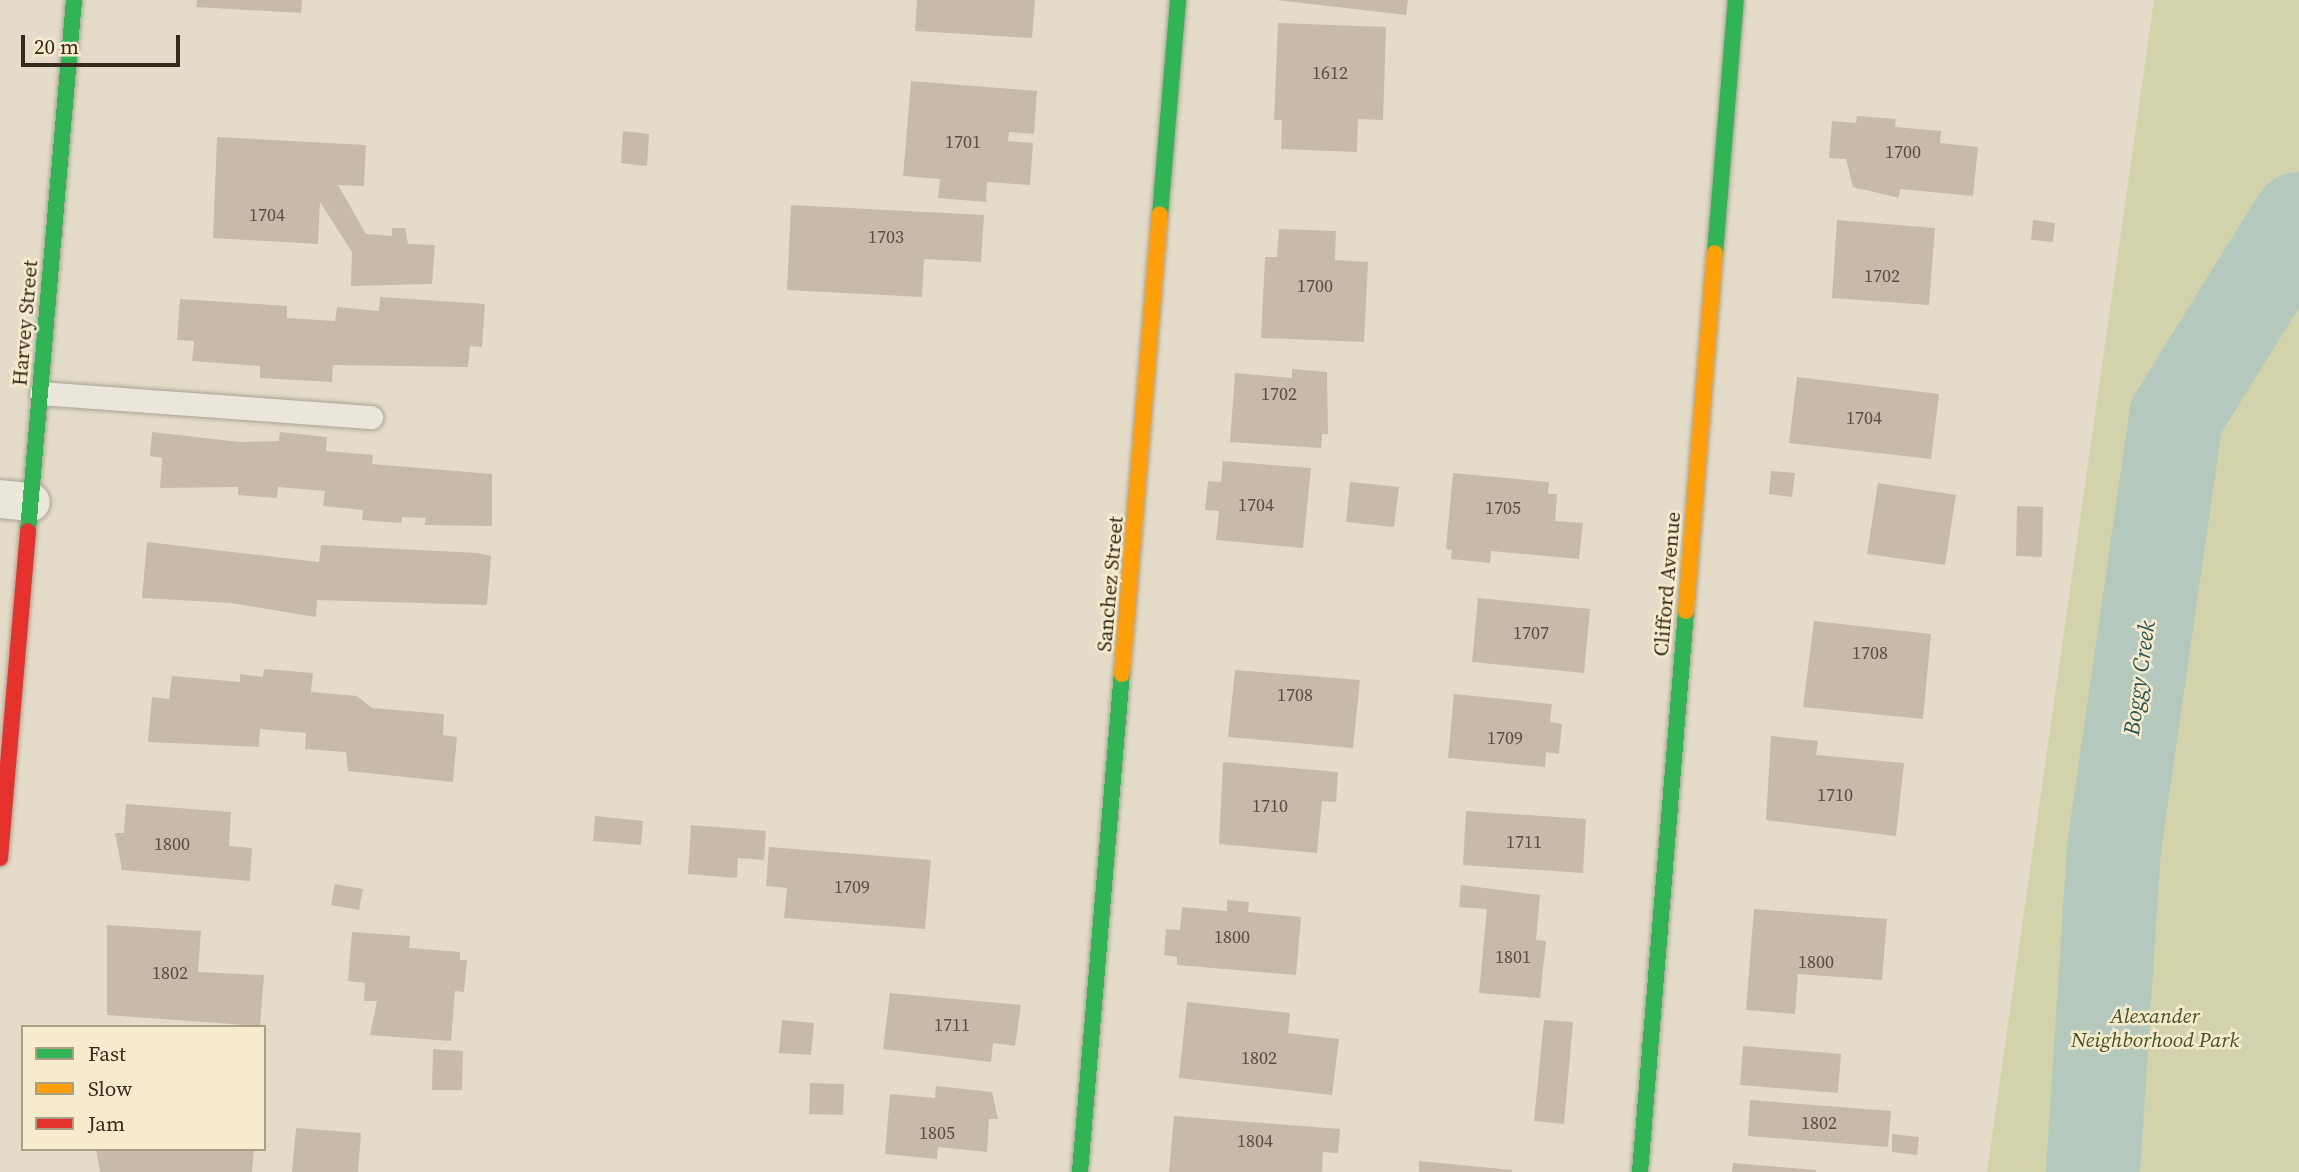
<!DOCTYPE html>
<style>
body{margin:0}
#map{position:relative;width:2299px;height:1172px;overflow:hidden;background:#e4dcc8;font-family:"Source Serif 4",serif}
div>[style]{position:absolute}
.green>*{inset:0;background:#d2d3aa}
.river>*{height:94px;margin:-47px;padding:0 47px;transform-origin:47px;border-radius:47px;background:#b5c8bd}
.building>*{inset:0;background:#c7baa9}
.roads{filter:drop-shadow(0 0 2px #a8a192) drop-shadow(0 0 2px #a8a192)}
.lane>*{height:23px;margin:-11.5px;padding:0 11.5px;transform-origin:11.5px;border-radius:11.5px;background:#ebe6db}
.street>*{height:38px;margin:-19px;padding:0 19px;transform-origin:19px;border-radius:19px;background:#ebe6db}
.fast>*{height:16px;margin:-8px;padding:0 8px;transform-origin:8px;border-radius:8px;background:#30b455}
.slow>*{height:16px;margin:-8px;padding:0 8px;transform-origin:8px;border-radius:8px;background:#ff9f0a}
.jam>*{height:16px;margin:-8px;padding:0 8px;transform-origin:8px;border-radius:8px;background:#e5322d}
span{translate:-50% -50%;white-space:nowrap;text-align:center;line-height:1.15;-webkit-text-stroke:5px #f6eccd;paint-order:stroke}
.number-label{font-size:18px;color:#5a4d3e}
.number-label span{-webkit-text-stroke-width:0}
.street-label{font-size:21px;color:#36291b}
.park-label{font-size:21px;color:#445321;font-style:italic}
.water-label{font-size:23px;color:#2a5655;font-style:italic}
.legend{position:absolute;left:21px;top:1025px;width:245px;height:126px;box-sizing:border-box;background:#f6eccd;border:2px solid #a99e86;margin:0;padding:9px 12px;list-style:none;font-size:21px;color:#36291b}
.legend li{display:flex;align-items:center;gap:14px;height:35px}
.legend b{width:35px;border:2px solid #a99e86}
.scale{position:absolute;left:21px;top:35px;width:159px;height:32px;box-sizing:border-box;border:4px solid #36291b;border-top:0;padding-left:9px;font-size:21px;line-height:24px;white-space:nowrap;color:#36291b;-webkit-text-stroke:5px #f6eccd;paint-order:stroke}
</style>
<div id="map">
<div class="green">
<div style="clip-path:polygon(2154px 0,2299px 0,2299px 1172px,1987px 1172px)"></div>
</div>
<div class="river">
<div style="left:2093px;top:1172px;width:325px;rotate:-86.3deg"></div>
<div style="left:2114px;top:848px;width:435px;rotate:-81.8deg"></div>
<div style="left:2176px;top:417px;width:233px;rotate:-58.2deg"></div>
</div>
<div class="building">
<div style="clip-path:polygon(197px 0,302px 0,301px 13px,196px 7px)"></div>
<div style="clip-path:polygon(917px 0,1035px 0,1032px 38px,915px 31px)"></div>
<div style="clip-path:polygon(1276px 0,1408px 0,1406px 15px)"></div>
<div style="clip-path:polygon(1278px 23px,1386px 27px,1383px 120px,1358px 119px,1357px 152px,1281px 149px,1282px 120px,1274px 120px)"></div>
<div style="clip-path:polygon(911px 81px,1037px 91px,1034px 134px,1009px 132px,1008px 141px,1033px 143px,1030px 185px,987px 182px,986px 202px,938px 198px,940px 179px,903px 176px)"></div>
<div style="clip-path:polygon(1857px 116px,1896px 119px,1895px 127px,1941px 131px,1940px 143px,1978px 147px,1973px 196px,1900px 189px,1899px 198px,1853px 187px,1846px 159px,1829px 158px,1832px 121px,1856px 123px)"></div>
<div style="clip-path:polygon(623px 131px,649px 134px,647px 166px,621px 163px)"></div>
<div style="clip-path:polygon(217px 137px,366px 145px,364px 186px,338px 185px,366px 234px,392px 236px,392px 228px,405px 228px,408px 244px,435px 245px,432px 284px,351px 286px,352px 252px,320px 202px,318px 244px,213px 238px)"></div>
<div style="clip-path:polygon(791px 205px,984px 215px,981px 262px,924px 259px,922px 297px,787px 290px)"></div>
<div style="clip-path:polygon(1837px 220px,1935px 228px,1929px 305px,1832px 298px)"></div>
<div style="clip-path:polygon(2033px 220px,2055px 223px,2053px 242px,2031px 240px)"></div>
<div style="clip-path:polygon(1279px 229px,1336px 231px,1335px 260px,1368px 262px,1364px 342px,1261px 338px,1265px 257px,1277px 257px)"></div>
<div style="clip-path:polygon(380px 297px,485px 304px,482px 347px,470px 346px,468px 367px,333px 365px,332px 382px,260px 378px,260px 366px,192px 361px,194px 341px,177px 340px,180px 299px,287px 306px,287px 318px,335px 321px,337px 307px,379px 311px)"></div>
<div style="clip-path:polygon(1292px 369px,1327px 372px,1328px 434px,1322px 434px,1321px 448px,1230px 442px,1235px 373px,1292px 378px)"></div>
<div style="clip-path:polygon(1797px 377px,1939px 394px,1931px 459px,1789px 443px)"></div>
<div style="clip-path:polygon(152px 432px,240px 442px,279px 441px,280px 432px,327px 437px,326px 451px,373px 455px,372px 464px,492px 474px,492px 526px,424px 525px,426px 518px,402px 517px,401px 523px,362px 520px,363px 510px,323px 506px,325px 491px,278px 487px,277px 498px,238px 495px,238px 487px,160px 488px,162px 458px,150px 456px)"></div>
<div style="clip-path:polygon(1223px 461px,1311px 468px,1303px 548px,1216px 540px,1219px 511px,1205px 510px,1208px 481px,1221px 482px)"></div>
<div style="clip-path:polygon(1771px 471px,1795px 473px,1792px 497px,1769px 494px)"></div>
<div style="clip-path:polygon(1453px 473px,1549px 482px,1548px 494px,1557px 494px,1555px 521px,1583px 523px,1579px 559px,1491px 551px,1490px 563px,1451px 559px,1452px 550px,1446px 549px)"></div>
<div style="clip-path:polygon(1350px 482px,1399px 487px,1394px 527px,1346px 522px)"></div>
<div style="clip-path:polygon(1878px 483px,1956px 495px,1945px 565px,1867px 554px)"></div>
<div style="clip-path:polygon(2017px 506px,2043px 507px,2042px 557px,2016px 556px)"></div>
<div style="clip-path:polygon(147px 542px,319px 562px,321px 545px,478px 553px,491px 556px,487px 605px,317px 600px,316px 617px,231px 603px,142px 598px)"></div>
<div style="clip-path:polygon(1478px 598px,1590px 609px,1584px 673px,1472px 662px)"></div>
<div style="clip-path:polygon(1814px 621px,1931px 634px,1923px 719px,1803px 707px)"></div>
<div style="clip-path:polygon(264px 669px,313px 673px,311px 692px,357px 696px,372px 708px,444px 714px,443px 735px,457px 737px,453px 782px,348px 771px,346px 752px,305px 749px,306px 733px,260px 729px,259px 747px,148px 742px,152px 697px,169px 699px,172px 676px,240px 682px,240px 674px,263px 677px)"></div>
<div style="clip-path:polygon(1235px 670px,1360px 680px,1353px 748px,1228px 737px)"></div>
<div style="clip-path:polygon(1454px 694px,1552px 704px,1550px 722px,1562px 724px,1559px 754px,1546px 752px,1545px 767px,1448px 758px)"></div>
<div style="clip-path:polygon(1771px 736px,1818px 741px,1816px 755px,1904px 763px,1896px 836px,1766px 820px)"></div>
<div style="clip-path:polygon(1223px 762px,1338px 772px,1336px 802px,1322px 801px,1317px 853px,1219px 844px)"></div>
<div style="clip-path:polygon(126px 804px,231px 812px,229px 846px,252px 848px,250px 881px,122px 870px,115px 833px,124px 833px)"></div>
<div style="clip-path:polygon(1466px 811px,1586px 819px,1583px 873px,1463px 865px)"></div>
<div style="clip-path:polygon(595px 816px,643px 821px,641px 845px,593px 841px)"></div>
<div style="clip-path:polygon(691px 825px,766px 831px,764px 860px,738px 858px,737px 878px,688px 874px)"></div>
<div style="clip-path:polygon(769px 847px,931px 860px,925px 929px,784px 918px,787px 888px,766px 886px)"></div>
<div style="clip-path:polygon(335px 884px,363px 889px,359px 910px,331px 905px)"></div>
<div style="clip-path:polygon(1461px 885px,1540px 895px,1536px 940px,1546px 941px,1540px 998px,1479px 993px,1487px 909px,1459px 907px)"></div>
<div style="clip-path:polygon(1227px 900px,1249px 902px,1248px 912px,1301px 917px,1296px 975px,1177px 965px,1177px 957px,1164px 955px,1166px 929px,1180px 930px,1182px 907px,1227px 911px)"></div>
<div style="clip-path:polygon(1754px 909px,1887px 919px,1882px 980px,1798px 974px,1795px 1014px,1746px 1010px)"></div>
<div style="clip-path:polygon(107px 925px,201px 931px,198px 972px,264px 975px,260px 1026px,107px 1015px)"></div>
<div style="clip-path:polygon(352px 932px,410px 936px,409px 948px,460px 952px,460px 960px,467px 960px,464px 992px,455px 991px,451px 1041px,370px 1035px,377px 1001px,364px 1001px,365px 983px,348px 981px)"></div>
<div style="clip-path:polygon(890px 993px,1021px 1005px,1015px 1046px,993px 1043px,991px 1062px,883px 1049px)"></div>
<div style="clip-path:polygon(1187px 1002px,1290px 1013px,1288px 1033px,1339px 1039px,1332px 1095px,1179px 1078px)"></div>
<div style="clip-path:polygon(782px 1020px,814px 1023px,811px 1055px,779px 1053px)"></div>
<div style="clip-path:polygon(1544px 1020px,1573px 1022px,1564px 1124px,1534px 1121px)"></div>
<div style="clip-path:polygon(1743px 1046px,1841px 1054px,1838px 1093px,1740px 1085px)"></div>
<div style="clip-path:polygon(433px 1049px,463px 1051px,462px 1090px,432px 1090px)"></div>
<div style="clip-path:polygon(810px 1083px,844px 1084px,843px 1115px,809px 1114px)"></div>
<div style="clip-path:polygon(936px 1086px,992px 1092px,998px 1119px,989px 1119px,987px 1152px,938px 1147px,937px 1159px,885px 1154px,890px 1094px,935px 1098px)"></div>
<div style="clip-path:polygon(1750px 1100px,1891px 1111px,1888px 1147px,1748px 1136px)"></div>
<div style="clip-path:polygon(1174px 1116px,1340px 1129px,1338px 1153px,1323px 1152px,1322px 1172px,1169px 1172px)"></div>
<div style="clip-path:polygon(296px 1128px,361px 1133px,358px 1172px,292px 1172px)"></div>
<div style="clip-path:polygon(1892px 1134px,1919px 1137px,1917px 1155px,1892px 1152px)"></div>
<div style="clip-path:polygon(96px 1149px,254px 1149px,252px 1172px,100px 1172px)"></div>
<div style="clip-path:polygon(1419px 1161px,1512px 1170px,1512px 1172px,1419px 1172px)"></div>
<div style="clip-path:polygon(1733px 1163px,1816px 1170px,1816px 1172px,1732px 1172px)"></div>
</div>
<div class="roads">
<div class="lane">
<div style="left:41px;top:393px;width:331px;rotate:4.2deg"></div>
</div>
<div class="street">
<div style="left:0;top:499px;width:31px;rotate:6deg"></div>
</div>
<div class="fast">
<div style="left:1160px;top:215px;width:216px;rotate:-85.2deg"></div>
<div style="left:1715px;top:253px;width:254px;rotate:-85.3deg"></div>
<div style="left:28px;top:531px;width:533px;rotate:-85.05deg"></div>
<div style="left:1080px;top:1172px;width:500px;rotate:-85.2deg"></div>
<div style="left:1640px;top:1172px;width:563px;rotate:-85.31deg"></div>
</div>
<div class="slow">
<div style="left:1686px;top:611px;width:359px;rotate:-85.4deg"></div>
<div style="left:1122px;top:674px;width:461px;rotate:-85.3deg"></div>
</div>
<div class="jam">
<div style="left:0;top:858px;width:328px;rotate:-85.1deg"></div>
</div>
</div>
<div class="number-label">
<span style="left:1330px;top:73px">1612</span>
<span style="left:963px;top:142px">1701</span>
<span style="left:1903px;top:152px">1700</span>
<span style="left:267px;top:215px">1704</span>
<span style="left:886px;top:237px">1703</span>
<span style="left:1882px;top:276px">1702</span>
<span style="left:1315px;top:286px">1700</span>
<span style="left:1279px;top:394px">1702</span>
<span style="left:1864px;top:418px">1704</span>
<span style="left:1256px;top:505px">1704</span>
<span style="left:1503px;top:508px">1705</span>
<span style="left:1531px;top:633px">1707</span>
<span style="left:1870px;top:653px">1708</span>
<span style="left:1295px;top:695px">1708</span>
<span style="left:1505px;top:738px">1709</span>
<span style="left:1835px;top:795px">1710</span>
<span style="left:1270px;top:806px">1710</span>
<span style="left:1524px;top:842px">1711</span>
<span style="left:172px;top:844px">1800</span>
<span style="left:852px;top:887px">1709</span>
<span style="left:1232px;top:937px">1800</span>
<span style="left:1513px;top:957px">1801</span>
<span style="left:1816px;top:962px">1800</span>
<span style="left:170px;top:973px">1802</span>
<span style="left:952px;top:1025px">1711</span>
<span style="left:1259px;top:1058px">1802</span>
<span style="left:1819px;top:1123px">1802</span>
<span style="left:937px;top:1133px">1805</span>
<span style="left:1255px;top:1141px">1804</span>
</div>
<div class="street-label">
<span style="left:25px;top:323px;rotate:-85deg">Harvey Street</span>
<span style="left:1110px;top:584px;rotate:-85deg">Sanchez Street</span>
<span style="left:1667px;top:584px;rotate:-85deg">Clifford Avenue</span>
</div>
<div class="park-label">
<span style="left:2155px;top:1028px">Alexander<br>Neighborhood Park</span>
</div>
<div class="water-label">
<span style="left:2139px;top:678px;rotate:-82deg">Boggy Creek</span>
</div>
<ul class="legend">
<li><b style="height:9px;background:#30b455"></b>Fast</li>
<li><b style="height:9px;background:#ff9f0a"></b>Slow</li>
<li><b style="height:9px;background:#e5322d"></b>Jam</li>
</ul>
<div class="scale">20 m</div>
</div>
